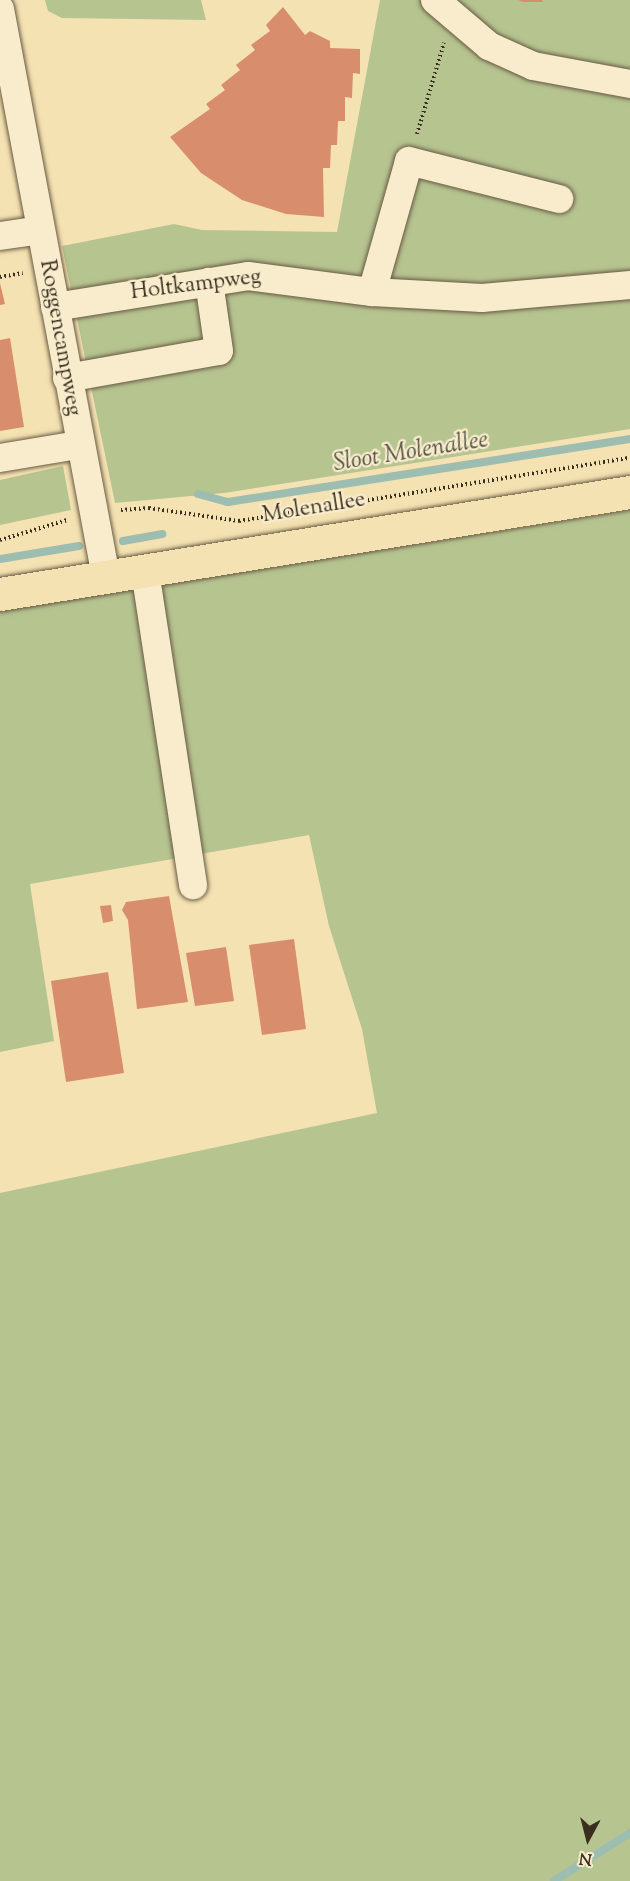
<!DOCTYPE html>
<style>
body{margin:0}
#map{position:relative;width:630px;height:1881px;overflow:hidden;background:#f5e2b2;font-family:"Sorts Mill Goudy",serif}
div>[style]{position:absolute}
.green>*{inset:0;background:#b6c490}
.stream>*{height:8px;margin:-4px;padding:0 4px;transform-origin:4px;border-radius:4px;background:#9dbdb1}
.building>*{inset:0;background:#d88e6d}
.path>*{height:4px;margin-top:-2px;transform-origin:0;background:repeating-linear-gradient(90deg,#3a2e1e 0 1.5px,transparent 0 4.5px)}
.roads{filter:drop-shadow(0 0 2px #695b43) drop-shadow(0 0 2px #695b43)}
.minor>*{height:28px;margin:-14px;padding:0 14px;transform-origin:14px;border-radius:14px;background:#f8eccd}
.major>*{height:33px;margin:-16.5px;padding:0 16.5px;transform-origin:16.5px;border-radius:16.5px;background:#f5e2b2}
span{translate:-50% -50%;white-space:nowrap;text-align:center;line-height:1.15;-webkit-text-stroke:4.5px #f8eccd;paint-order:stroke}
.street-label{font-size:22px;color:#3a2e1e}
.water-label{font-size:24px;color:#535243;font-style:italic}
.north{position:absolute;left:558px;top:1809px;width:60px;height:60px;-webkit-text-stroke:4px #f8eccd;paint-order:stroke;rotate:187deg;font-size:16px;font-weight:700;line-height:24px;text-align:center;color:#3a2e1e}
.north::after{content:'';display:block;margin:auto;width:21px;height:27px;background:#3a2e1e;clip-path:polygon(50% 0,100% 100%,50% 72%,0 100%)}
</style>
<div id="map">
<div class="green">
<div style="clip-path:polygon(45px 0,201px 0,206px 20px,62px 18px,48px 11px)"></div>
<div style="clip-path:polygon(380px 0,630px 0,630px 429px,224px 493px,115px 503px,62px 246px,174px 224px,202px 230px,337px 232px)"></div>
<div style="clip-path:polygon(63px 466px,71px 510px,0 525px,0 480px)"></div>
<div style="clip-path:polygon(630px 510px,630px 1881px,0 1881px,0 1193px,377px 1113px,362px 1029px,329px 926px,309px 835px,30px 884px,54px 1041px,0 1052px,0 611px)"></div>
</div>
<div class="stream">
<div style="left:198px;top:494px;width:31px;rotate:15deg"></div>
<div style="left:228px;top:502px;width:407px;rotate:-8.9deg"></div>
<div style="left:123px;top:541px;width:40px;rotate:-10deg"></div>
<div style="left:0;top:559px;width:80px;rotate:-9.3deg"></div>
<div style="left:554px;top:1881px;width:90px;rotate:-32.3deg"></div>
</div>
<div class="building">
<div style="clip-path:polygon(518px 0,542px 0,543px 2px,523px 2px)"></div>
<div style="clip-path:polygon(283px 7px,305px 35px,310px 31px,330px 41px,330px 48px,360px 49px,360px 74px,353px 73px,352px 98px,345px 97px,345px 121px,338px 121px,337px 145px,331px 145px,330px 168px,323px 168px,324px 217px,286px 214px,242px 200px,201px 173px,170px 137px,210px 109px,206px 104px,225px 90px,221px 85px,240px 70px,236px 65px,255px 50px,251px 45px,270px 31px,266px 25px)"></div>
<div style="clip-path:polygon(0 283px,5px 304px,0 305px)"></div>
<div style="clip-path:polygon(10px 338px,24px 427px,0 431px,0 340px)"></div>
<div style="clip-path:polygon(169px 896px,188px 1002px,137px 1009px,128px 920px,122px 910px,126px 902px)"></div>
<div style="clip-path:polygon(111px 905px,113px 921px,103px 923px,100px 906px)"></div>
<div style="clip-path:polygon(294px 939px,306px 1029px,262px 1035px,249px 945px)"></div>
<div style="clip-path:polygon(226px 947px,234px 1001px,195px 1006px,186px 953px)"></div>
<div style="clip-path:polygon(108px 972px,124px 1073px,66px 1082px,51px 981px)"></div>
</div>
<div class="path">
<div style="left:417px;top:134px;width:95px;rotate:-73.5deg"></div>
<div style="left:0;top:277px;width:23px;rotate:-10deg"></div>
<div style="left:121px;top:510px;width:28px;rotate:-4deg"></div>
<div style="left:149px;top:508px;width:91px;rotate:8.2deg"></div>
<div style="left:239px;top:521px;width:396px;rotate:-9.2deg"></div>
<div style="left:0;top:540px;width:70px;rotate:-16.6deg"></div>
</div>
<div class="roads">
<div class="minor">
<div style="left:435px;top:0;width:71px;rotate:40.4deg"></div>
<div style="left:489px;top:46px;width:48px;rotate:24.4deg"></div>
<div style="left:533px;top:66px;width:99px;rotate:10.5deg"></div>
<div style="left:0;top:9px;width:578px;rotate:79.43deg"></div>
<div style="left:0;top:236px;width:41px;rotate:-8.3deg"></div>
<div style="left:372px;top:292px;width:136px;rotate:-74.2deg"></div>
<div style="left:409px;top:161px;width:155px;rotate:14.2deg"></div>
<div style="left:55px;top:307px;width:195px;rotate:-9.1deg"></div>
<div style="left:248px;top:276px;width:125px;rotate:7.4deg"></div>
<div style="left:372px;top:292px;width:110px;rotate:3.1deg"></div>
<div style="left:482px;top:298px;width:149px;rotate:-5deg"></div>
<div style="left:67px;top:378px;width:154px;rotate:-10.1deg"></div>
<div style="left:219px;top:351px;width:70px;rotate:-98.2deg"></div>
<div style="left:0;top:458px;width:79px;rotate:-9.5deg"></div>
<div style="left:145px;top:571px;width:318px;rotate:81.3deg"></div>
</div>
<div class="major">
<div style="left:0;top:594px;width:638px;rotate:-9.2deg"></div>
</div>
</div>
<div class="street-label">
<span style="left:196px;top:286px;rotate:-7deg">Holtkampweg</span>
<span style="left:59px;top:338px;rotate:80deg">Roggencampweg</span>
<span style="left:314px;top:509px;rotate:-9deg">Molenallee</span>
</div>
<div class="water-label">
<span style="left:411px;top:453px;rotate:-9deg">Sloot Molenallee</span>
</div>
<div class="north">N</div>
</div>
